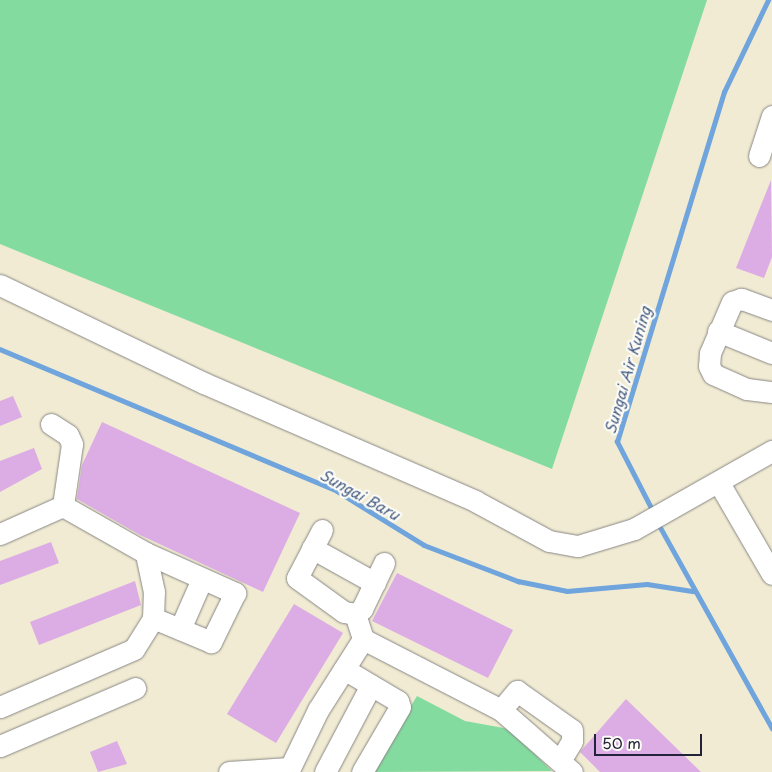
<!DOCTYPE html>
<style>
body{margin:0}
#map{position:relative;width:772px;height:772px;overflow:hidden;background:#f0ebd2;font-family:"Playpen Sans",sans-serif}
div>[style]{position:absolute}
.green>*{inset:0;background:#84db9f}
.stream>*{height:4.5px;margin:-2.25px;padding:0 2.25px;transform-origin:2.25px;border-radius:2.25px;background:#6fa4dc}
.building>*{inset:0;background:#dcace5}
.roads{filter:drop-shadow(0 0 1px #898686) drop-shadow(0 0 1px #898686)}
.minor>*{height:21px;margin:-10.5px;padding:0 10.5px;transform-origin:10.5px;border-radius:10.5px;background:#fff}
span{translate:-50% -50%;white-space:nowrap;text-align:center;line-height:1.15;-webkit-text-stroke:4.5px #fdfcf7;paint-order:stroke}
.water-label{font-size:15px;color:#455c83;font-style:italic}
.scale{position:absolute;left:594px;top:734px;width:108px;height:22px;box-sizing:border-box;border:2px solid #22223b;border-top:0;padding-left:6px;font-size:15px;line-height:18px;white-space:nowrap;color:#22223b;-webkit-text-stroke:4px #fdfcf7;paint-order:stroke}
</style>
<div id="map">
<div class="green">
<div style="clip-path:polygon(0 0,707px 0,552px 469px,0 244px)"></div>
<div style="clip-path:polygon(417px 696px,465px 721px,509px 729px,552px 771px,370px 772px)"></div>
</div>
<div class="stream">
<div style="left:0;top:349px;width:366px;rotate:22.8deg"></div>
<div style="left:337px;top:491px;width:102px;rotate:31.8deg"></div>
<div style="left:424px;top:545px;width:101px;rotate:21deg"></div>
<div style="left:518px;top:581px;width:50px;rotate:11.5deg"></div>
<div style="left:567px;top:591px;width:80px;rotate:-5deg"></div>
<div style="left:647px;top:584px;width:47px;rotate:8.7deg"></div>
<div style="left:653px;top:512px;width:79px;rotate:-117.2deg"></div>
<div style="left:617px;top:442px;width:366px;rotate:-73deg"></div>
<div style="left:724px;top:92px;width:102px;rotate:-64.4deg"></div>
<div style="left:658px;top:523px;width:235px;rotate:60.9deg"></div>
</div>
<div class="building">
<div style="clip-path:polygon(771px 180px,772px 257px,764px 278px,736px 268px)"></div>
<div style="clip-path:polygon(13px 396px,22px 417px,0 426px,0 401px)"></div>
<div style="clip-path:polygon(102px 422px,300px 513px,263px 592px,140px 535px,77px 499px,82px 465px)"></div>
<div style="clip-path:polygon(34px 448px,42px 469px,0 492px,0 461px)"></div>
<div style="clip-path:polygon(51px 542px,59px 563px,0 585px,0 561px)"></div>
<div style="clip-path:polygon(397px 573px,513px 630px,488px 678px,372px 621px)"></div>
<div style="clip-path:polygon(135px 581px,141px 605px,39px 645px,30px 622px)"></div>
<div style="clip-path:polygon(294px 604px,343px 633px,276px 743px,227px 714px)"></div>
<div style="clip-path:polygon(626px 699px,701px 772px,600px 772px,580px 752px)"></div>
<div style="clip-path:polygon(117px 741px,127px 764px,98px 772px,90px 752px)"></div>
</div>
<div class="roads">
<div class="minor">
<div style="left:759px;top:156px;width:42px;rotate:-72deg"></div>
<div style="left:0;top:285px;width:226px;rotate:25.7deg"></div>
<div style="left:204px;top:383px;width:296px;rotate:23.5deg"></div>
<div style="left:475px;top:501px;width:84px;rotate:28.4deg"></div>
<div style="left:549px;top:541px;width:29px;rotate:10deg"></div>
<div style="left:578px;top:546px;width:59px;rotate:-16.9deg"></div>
<div style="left:634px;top:529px;width:159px;rotate:-29.5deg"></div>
<div style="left:772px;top:310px;width:33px;rotate:-160deg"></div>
<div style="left:741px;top:299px;width:9px;rotate:162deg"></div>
<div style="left:732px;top:302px;width:56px;rotate:113.3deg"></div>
<div style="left:710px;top:353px;width:13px;rotate:94deg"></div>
<div style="left:709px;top:366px;width:9px;rotate:63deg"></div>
<div style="left:713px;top:374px;width:37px;rotate:24deg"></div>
<div style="left:747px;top:389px;width:25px;rotate:7deg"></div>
<div style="left:718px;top:331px;width:58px;rotate:22.2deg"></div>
<div style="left:51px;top:424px;width:20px;rotate:33deg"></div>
<div style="left:68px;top:435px;width:10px;rotate:66deg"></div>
<div style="left:72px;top:444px;width:63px;rotate:98.3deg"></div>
<div style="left:719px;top:483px;width:105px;rotate:59.8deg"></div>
<div style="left:63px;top:506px;width:95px;rotate:29.5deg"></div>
<div style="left:146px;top:553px;width:98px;rotate:24.2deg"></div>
<div style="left:235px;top:593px;width:55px;rotate:116.1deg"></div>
<div style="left:211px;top:642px;width:63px;rotate:-157.5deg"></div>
<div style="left:322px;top:530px;width:54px;rotate:117.5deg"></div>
<div style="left:297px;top:578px;width:58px;rotate:35.9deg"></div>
<div style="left:344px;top:612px;width:11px;rotate:10deg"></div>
<div style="left:355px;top:614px;width:9px;rotate:-36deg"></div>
<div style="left:362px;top:609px;width:51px;rotate:-64.4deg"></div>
<div style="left:0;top:534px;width:69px;rotate:-24deg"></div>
<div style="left:312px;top:548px;width:72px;rotate:29.1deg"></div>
<div style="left:355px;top:614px;width:26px;rotate:72deg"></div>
<div style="left:363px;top:639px;width:155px;rotate:27.2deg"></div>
<div style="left:501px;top:710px;width:94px;rotate:41.1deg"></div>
<div style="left:180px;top:629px;width:55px;rotate:-66.3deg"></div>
<div style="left:344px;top:669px;width:63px;rotate:30.7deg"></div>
<div style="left:398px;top:701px;width:6px;rotate:72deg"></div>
<div style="left:400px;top:707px;width:75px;rotate:120.3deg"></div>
<div style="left:0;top:707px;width:146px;rotate:-23.4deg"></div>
<div style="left:134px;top:649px;width:36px;rotate:-58deg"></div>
<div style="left:153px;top:618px;width:26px;rotate:-88deg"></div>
<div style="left:154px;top:592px;width:40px;rotate:-102deg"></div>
<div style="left:501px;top:710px;width:25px;rotate:-50deg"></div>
<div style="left:517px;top:691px;width:67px;rotate:35.3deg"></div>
<div style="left:572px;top:730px;width:11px;rotate:90deg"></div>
<div style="left:572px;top:741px;width:23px;rotate:121deg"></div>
<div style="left:0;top:746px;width:147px;rotate:-23.2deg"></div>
<div style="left:229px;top:772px;width:60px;rotate:-3.8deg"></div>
<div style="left:288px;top:772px;width:69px;rotate:-64.2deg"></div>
<div style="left:318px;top:710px;width:84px;rotate:-57.6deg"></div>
<div style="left:325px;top:772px;width:98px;rotate:-62.1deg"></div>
</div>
</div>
<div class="water-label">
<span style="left:627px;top:370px;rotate:-74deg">Sungai Air Kuning</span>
<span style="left:360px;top:494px;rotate:29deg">Sungai Baru</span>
</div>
<div class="scale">50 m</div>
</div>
